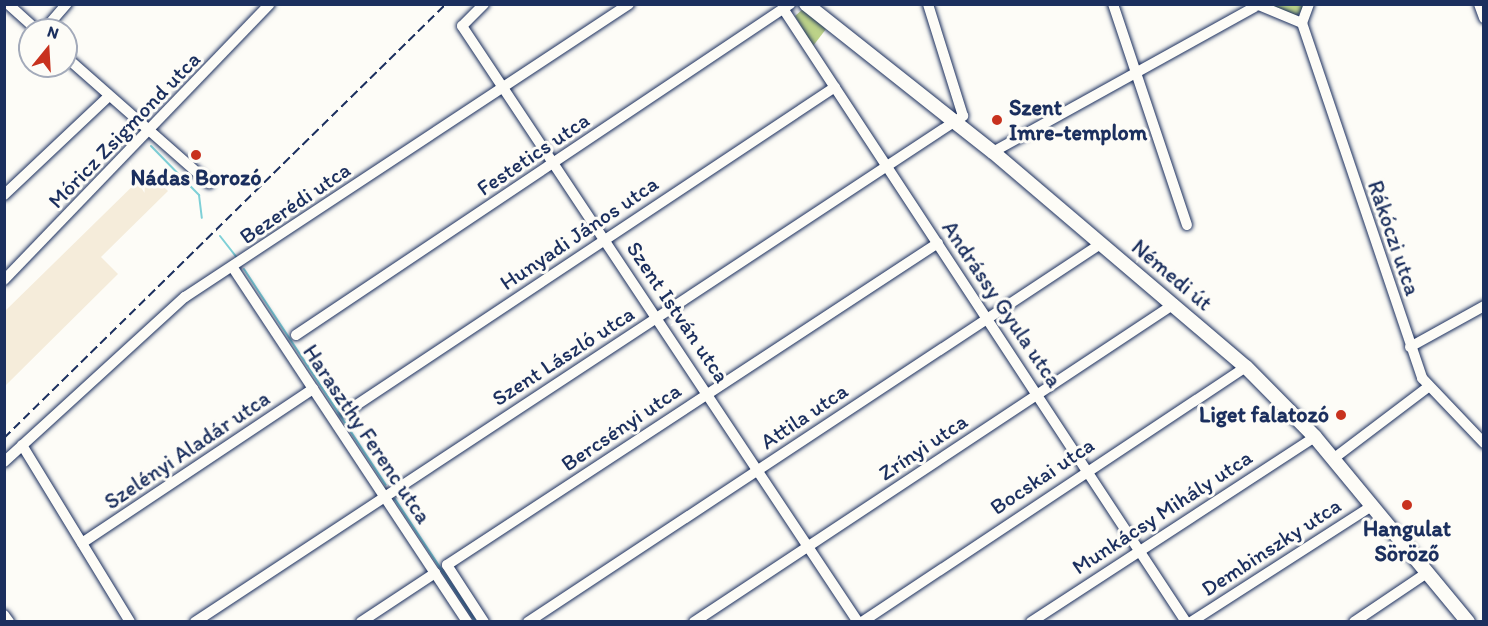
<!DOCTYPE html>
<meta charset="utf-8">
<style>
body{margin:0}
#map{position:relative;width:1488px;height:626px;overflow:hidden;background:#fdfcf7;font-family:Itim,sans-serif}
div>[style]{position:absolute}
.built>*{inset:0;background:#f5ecda}
.green>*{inset:0;background:#bdd389}
.stream>*{height:2px;margin:-1px;padding:0 1px;transform-origin:1px;border-radius:1px;background:#7fd0d7}
.roads{filter:drop-shadow(0 0 2px #1b2f5e) drop-shadow(0 0 2px #1b2f5e)}
.minor>*{height:10px;margin:-5px;padding:0 5px;transform-origin:5px;border-radius:5px;background:#fdfcf7}
.major>*{height:14px;margin:-7px;padding:0 7px;transform-origin:7px;border-radius:7px;background:#fdfcf7}
.rail>*{height:2px;margin-top:-1px;transform-origin:0;background:repeating-linear-gradient(90deg,#1b2f5e 0 9px,transparent 0 13.5px)}
.dots>*{width:16px;height:16px;translate:-50% -50%;box-sizing:border-box;border:3px solid #fdfcf7;border-radius:50%}
span{translate:-50% -50%;white-space:nowrap;text-align:center;line-height:1.15;-webkit-text-stroke:6px #fdfcf7;paint-order:stroke}
.poi-label{font-size:22px;color:#1b2f5e;font-weight:700}
.left{translate:0 -50%;text-align:left}
.right{translate:-100% -50%;text-align:right}
.street-label{font-size:22px;color:#1b2f5e}
.frame{position:absolute;inset:0;border:6px solid #1b2f5e;pointer-events:none}
.north{position:absolute;left:18px;top:18px;width:60px;height:60px;box-sizing:border-box;background:#fdfcf7;border:2px solid #a3aaba;border-radius:50%;rotate:18deg;font-size:16px;font-weight:700;line-height:24px;text-align:center;color:#1b2f5e}
.north::after{content:'';display:block;margin:auto;width:21px;height:27px;background:#c8321e;clip-path:polygon(50% 0,100% 100%,50% 72%,0 100%)}
</style>
<div id="map">
<div class="built">
<div style="clip-path:polygon(148px 171px,168px 191px,101px 257px,118px 274px,5px 386px,5px 311px)"></div>
</div>
<div class="green">
<div style="clip-path:polygon(1263px 5px,1306px 5px,1296px 17px)"></div>
<div style="clip-path:polygon(803px 9px,826px 29px,813px 46px,795px 16px)"></div>
</div>
<div class="stream">
<div style="left:151px;top:146px;width:69px;rotate:45.6deg"></div>
<div style="left:199px;top:195px;width:23px;rotate:83deg"></div>
<div style="left:220px;top:236px;width:28px;rotate:52deg"></div>
<div style="left:244px;top:269px;width:258px;rotate:56.7deg"></div>
<div style="left:395px;top:499px;width:147px;rotate:56.6deg"></div>
</div>
<div class="roads">
<div class="minor">
<div style="left:8px;top:4px;width:39px;rotate:42deg"></div>
<div style="left:484px;top:4px;width:31px;rotate:135deg"></div>
<div style="left:462px;top:26px;width:716px;rotate:56.4deg"></div>
<div style="left:1113px;top:4px;width:233px;rotate:71.5deg"></div>
<div style="left:1256px;top:4px;width:50px;rotate:22.4deg"></div>
<div style="left:1302px;top:23px;width:20px;rotate:-70deg"></div>
<div style="left:1479px;top:4px;width:15px;rotate:70deg"></div>
<div style="left:784px;top:10px;width:732px;rotate:56.7deg"></div>
<div style="left:1302px;top:23px;width:375px;rotate:71.3deg"></div>
<div style="left:1422px;top:378px;width:90px;rotate:46.4deg"></div>
<div style="left:44px;top:30px;width:35px;rotate:-49deg"></div>
<div style="left:66px;top:57px;width:191px;rotate:41.4deg"></div>
<div style="left:993px;top:152px;width:299px;rotate:-29deg"></div>
<div style="left:4px;top:195px;width:143px;rotate:-43.3deg"></div>
<div style="left:233px;top:268px;width:424px;rotate:56.5deg"></div>
<div style="left:4px;top:280px;width:383px;rotate:-46.1deg"></div>
<div style="left:296px;top:335px;width:595px;rotate:-33.82deg"></div>
<div style="left:1410px;top:347px;width:85px;rotate:-29deg"></div>
<div style="left:346px;top:412px;width:587px;rotate:-33.61deg"></div>
<div style="left:22px;top:445px;width:207px;rotate:58.6deg"></div>
<div style="left:1333px;top:459px;width:118px;rotate:-37.1deg"></div>
<div style="left:4px;top:462px;width:245px;rotate:-42.4deg"></div>
<div style="left:185px;top:297px;width:532px;rotate:-33.42deg"></div>
<div style="left:82px;top:543px;width:278px;rotate:-33.7deg"></div>
<div style="left:4px;top:615px;width:9px;rotate:54deg"></div>
<div style="left:195px;top:622px;width:920px;rotate:-33.38deg"></div>
<div style="left:963px;top:116px;width:117px;rotate:-107.4deg"></div>
<div style="left:361px;top:622px;width:89px;rotate:-33.5deg"></div>
<div style="left:484px;top:622px;width:68px;rotate:-123deg"></div>
<div style="left:447px;top:565px;width:587px;rotate:-33.26deg"></div>
<div style="left:528px;top:622px;width:688px;rotate:-33.44deg"></div>
<div style="left:694px;top:622px;width:576px;rotate:-33.52deg"></div>
<div style="left:862px;top:622px;width:461px;rotate:-33.6deg"></div>
<div style="left:1031px;top:622px;width:339px;rotate:-33.1deg"></div>
<div style="left:1191px;top:622px;width:215px;rotate:-32.7deg"></div>
<div style="left:1354px;top:622px;width:89px;rotate:-34deg"></div>
</div>
<div class="major">
<div style="left:806px;top:4px;width:238px;rotate:38.4deg"></div>
<div style="left:993px;top:152px;width:332px;rotate:40.4deg"></div>
<div style="left:1246px;top:367px;width:98px;rotate:45.4deg"></div>
<div style="left:1315px;top:437px;width:240px;rotate:50.4deg"></div>
</div>
</div>
<div class="rail">
<div style="left:4px;top:438px;width:619px;rotate:-44.48deg"></div>
</div>
<div class="dots">
<div style="left:997px;top:120px;background:#c8321e"></div>
<div style="left:196px;top:155px;background:#c8321e"></div>
<div style="left:1341px;top:415px;background:#c8321e"></div>
<div style="left:1407px;top:505px;background:#c8321e"></div>
</div>
<div class="poi-label">
<span class="left" style="left:1009px;top:120px">Szent<br>Imre-templom</span>
<span style="left:196px;top:178px">Nádas Borozó</span>
<span class="right" style="left:1329px;top:415px">Liget falatozó</span>
<span style="left:1407px;top:541px">Hangulat<br>Söröző</span>
</div>
<div class="street-label">
<span style="left:124px;top:130px;rotate:-46deg">Móricz Zsigmond utca</span>
<span style="left:533px;top:154px;rotate:-34deg">Festetics utca</span>
<span style="left:295px;top:203px;rotate:-34deg">Bezerédi utca</span>
<span style="left:579px;top:233px;rotate:-34deg">Hunyadi János utca</span>
<span style="left:1394px;top:238px;rotate:71deg">Rákóczi utca</span>
<span style="left:1172px;top:275px;rotate:40deg">Némedi út</span>
<span style="left:1002px;top:304px;rotate:56deg">Andrássy Gyula utca</span>
<span style="left:678px;top:312px;rotate:56deg">Szent István utca</span>
<span style="left:563px;top:356px;rotate:-33deg">Szent László utca</span>
<span style="left:804px;top:416px;rotate:-34deg">Attila utca</span>
<span style="left:621px;top:427px;rotate:-34deg">Bercsényi utca</span>
<span style="left:367px;top:434px;rotate:56deg">Haraszthy Ferenc utca</span>
<span style="left:923px;top:447px;rotate:-34deg">Zrínyi utca</span>
<span style="left:187px;top:450px;rotate:-34deg">Szelényi Aladár utca</span>
<span style="left:1042px;top:476px;rotate:-34deg">Bocskai utca</span>
<span style="left:1162px;top:512px;rotate:-33deg">Munkácsy Mihály utca</span>
<span style="left:1271px;top:547px;rotate:-33deg">Dembinszky utca</span>
</div>
<div class="frame"></div>
<div class="north">N</div>
</div>
